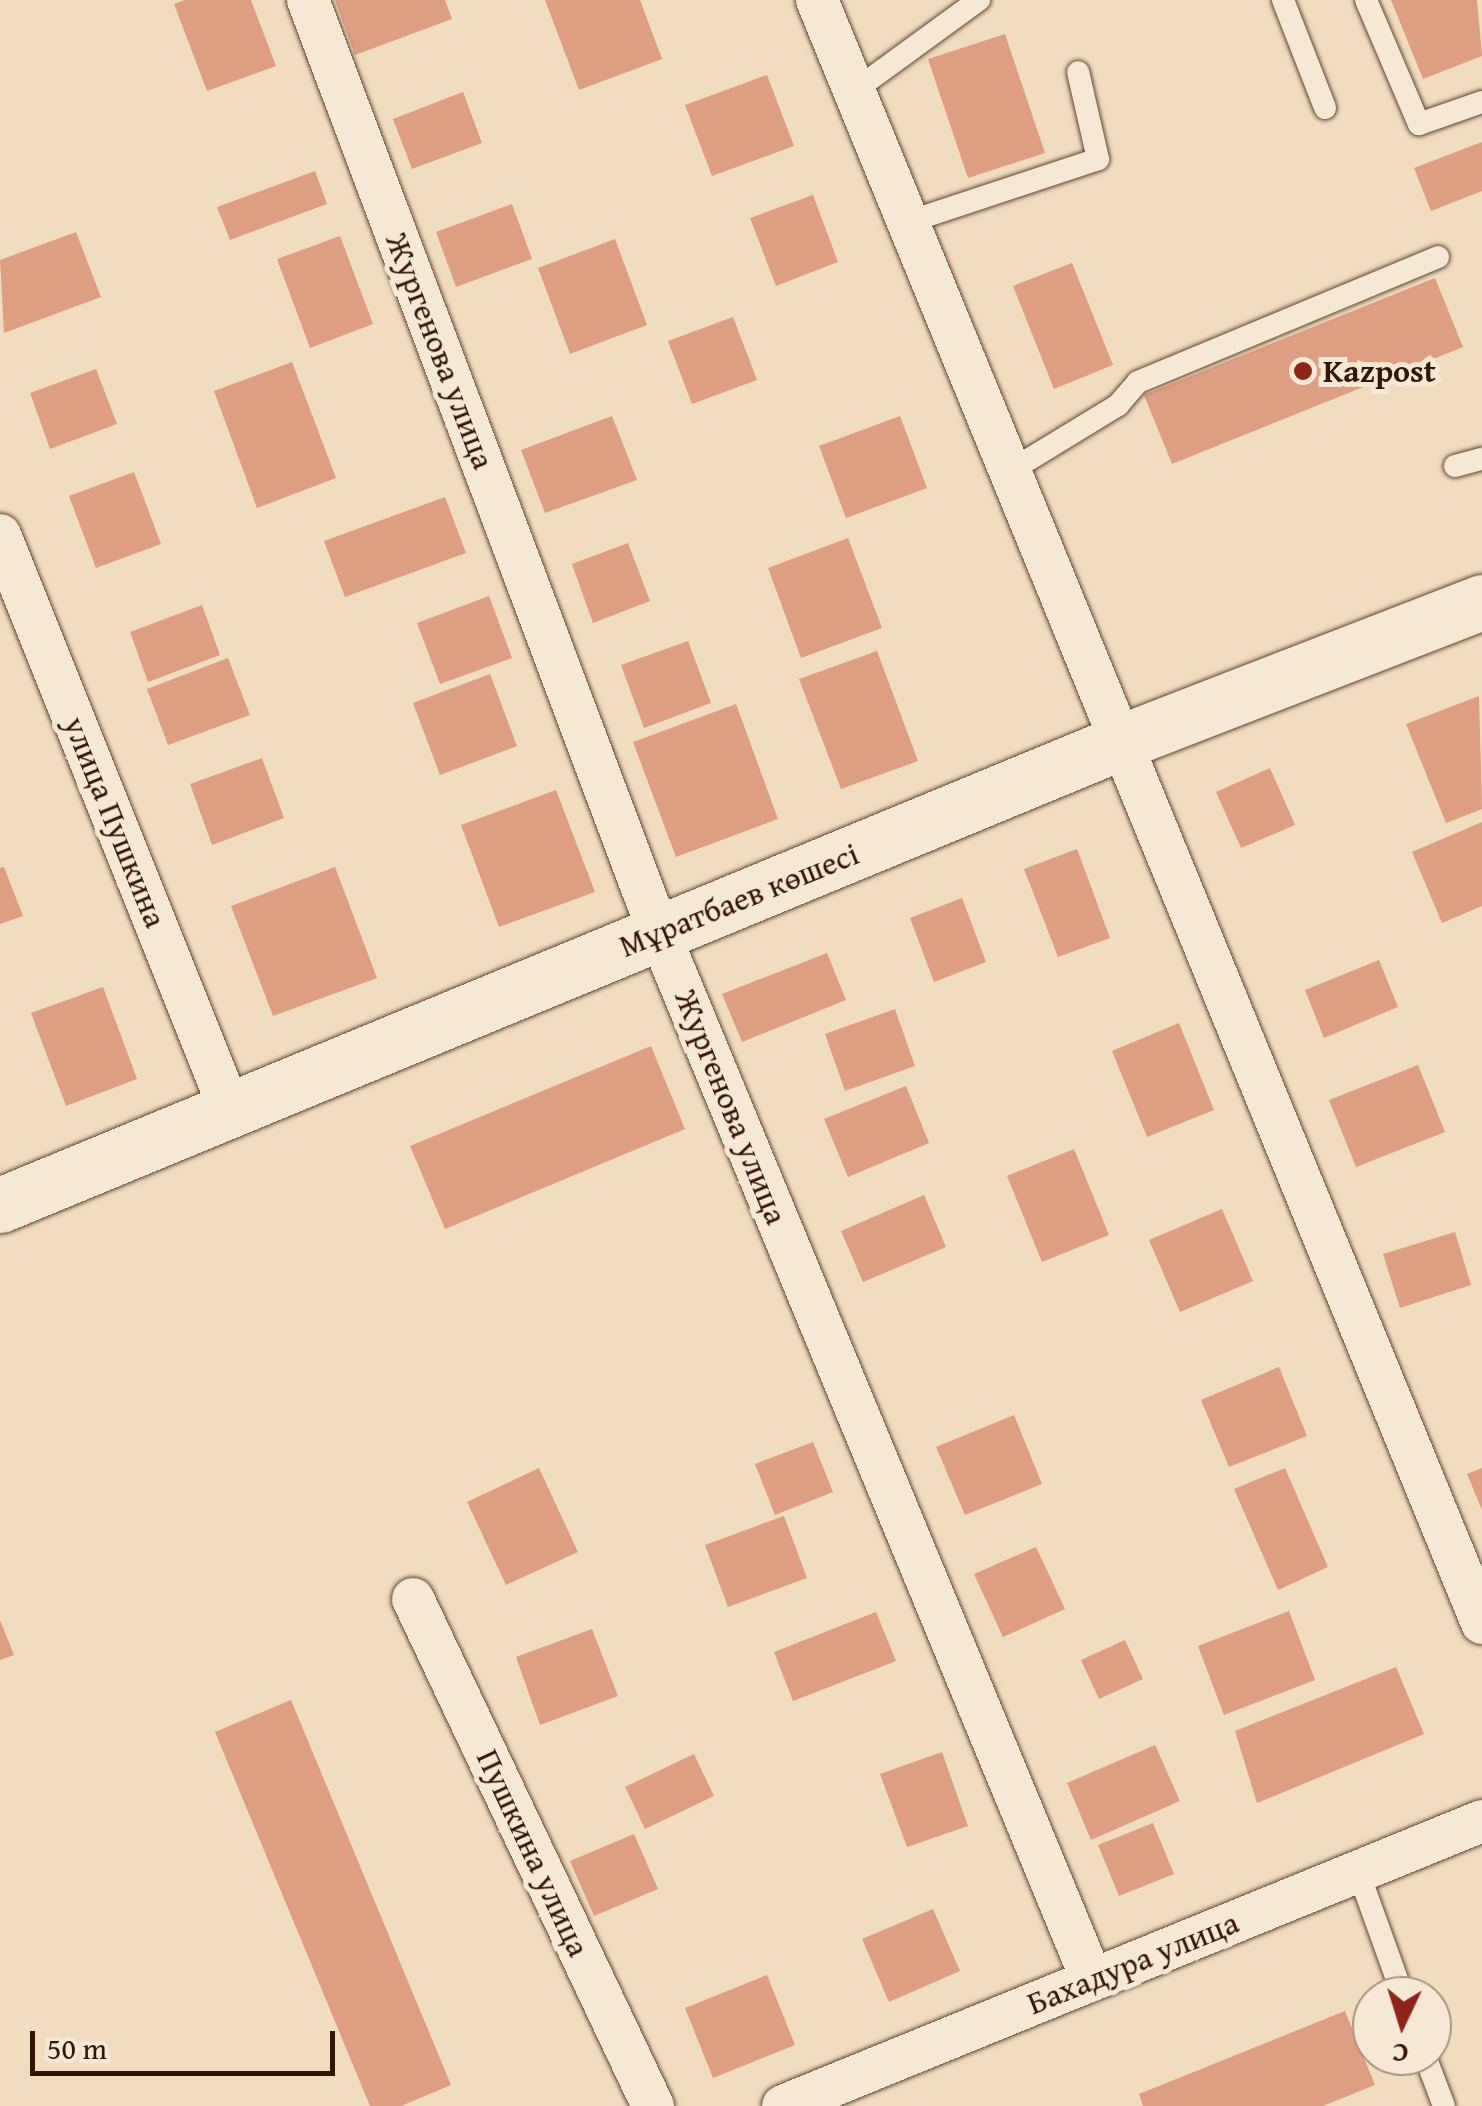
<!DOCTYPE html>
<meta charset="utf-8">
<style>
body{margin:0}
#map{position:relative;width:1482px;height:2106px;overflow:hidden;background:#f0dcbe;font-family:"Gentium Book Plus",serif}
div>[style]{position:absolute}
.building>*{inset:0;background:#dd9e82}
.roads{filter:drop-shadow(0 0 2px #624731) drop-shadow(0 0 2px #624731)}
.lane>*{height:22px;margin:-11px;padding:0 11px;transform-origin:11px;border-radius:11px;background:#f5e8d5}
.street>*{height:42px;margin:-21px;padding:0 21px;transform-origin:21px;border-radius:21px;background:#f5e8d5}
.secondary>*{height:55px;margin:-27.5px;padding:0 27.5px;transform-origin:27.5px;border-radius:27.5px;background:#f5e8d5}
.dots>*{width:28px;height:28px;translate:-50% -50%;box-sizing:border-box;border:5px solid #f5e8d5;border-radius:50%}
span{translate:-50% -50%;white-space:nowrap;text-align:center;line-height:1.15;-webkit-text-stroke:10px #f5e8d5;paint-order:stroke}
.street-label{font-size:32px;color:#331502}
.poi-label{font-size:32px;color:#331502;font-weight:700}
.left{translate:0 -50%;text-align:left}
.north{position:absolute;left:1352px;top:1976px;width:100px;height:100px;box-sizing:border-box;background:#f5e8d5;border:2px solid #a79481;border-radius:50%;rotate:184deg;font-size:28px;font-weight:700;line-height:40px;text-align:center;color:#331502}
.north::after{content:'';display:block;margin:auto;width:35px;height:45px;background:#8f2418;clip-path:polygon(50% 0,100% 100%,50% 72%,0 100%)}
.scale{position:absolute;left:30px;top:2031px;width:305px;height:45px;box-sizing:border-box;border:5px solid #331502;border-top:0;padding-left:12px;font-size:30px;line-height:35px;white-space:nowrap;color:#331502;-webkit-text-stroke:8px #f5e8d5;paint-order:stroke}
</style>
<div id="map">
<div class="building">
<div style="clip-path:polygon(185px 0,251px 0,276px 66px,207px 91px,174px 4px)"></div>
<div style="clip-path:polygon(335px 0,445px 0,452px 19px,355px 55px)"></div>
<div style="clip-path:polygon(545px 0,640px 0,662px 59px,579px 90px)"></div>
<div style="clip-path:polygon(1391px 0,1477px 0,1482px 56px,1423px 79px)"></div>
<div style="clip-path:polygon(1005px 34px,1045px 153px,968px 178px,928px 59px)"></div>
<div style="clip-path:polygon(767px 75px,794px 146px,712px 176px,685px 105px)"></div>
<div style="clip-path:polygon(463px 92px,482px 143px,412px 169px,393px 119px)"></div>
<div style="clip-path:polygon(1482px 142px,1482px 191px,1431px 211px,1414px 168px)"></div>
<div style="clip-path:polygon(315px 171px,327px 204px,230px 240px,217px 207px)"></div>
<div style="clip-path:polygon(813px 195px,838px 262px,776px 286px,750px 218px)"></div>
<div style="clip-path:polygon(512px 204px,532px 259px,456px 287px,436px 232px)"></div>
<div style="clip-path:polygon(76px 232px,101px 297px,4px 333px,0 260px)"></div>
<div style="clip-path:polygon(340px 236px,373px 324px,310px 348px,277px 259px)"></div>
<div style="clip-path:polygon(615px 239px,647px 325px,570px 354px,538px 268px)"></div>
<div style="clip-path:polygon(1072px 263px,1113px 365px,1054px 389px,1013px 286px)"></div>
<div style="clip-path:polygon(1435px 278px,1463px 347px,1172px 464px,1144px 395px)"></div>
<div style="clip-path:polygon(733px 317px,757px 380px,692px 404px,668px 341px)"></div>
<div style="clip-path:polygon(292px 362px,336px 478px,257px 508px,214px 391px)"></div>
<div style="clip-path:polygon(96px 369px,117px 424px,50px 449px,30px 393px)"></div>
<div style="clip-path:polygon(612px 416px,637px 480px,545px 513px,521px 450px)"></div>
<div style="clip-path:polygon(900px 416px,927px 488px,846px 518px,819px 446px)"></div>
<div style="clip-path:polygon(134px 472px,161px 544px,96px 568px,69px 496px)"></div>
<div style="clip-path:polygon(445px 497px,466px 553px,345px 597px,324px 541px)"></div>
<div style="clip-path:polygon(848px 538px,882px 628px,801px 658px,768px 568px)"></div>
<div style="clip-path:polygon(628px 543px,650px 601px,593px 623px,572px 564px)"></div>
<div style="clip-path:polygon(489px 596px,512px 658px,440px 684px,417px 623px)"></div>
<div style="clip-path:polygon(202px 605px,220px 655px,148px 682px,130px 632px)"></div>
<div style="clip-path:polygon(688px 641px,711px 703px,644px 728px,621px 665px)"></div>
<div style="clip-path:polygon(877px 651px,918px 761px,841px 789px,799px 679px)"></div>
<div style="clip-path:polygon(228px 658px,250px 715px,168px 745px,147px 689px)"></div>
<div style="clip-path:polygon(490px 674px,517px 746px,440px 775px,413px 703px)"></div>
<div style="clip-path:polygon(1479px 696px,1482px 809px,1446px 823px,1406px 724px)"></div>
<div style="clip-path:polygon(736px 704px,778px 819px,676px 857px,633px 742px)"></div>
<div style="clip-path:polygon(262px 758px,284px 818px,212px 845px,190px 784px)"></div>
<div style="clip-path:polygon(1270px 768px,1295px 825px,1241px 848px,1216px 792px)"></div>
<div style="clip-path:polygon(556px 790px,595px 892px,499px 927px,461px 825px)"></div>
<div style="clip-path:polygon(1482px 822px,1482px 906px,1442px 923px,1412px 852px)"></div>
<div style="clip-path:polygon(1077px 849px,1110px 938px,1058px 957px,1024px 869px)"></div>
<div style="clip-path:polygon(4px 867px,23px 916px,0 924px,0 868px)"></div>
<div style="clip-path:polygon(335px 867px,377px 978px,273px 1016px,231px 906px)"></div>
<div style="clip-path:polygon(962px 898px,986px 962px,934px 982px,910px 918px)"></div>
<div style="clip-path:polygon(827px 953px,846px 1000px,742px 1042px,722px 994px)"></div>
<div style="clip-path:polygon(1379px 960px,1398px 1007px,1324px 1038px,1305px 990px)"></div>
<div style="clip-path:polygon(103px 987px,137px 1079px,66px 1106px,31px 1013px)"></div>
<div style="clip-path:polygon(895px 1009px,915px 1066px,845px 1091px,825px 1034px)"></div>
<div style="clip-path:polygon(1179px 1023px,1214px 1110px,1147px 1137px,1112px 1051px)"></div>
<div style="clip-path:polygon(651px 1046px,685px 1129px,445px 1229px,410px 1146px)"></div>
<div style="clip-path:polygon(1418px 1065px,1445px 1132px,1356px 1167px,1329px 1100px)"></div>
<div style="clip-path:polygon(906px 1086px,929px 1143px,848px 1177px,824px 1119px)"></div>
<div style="clip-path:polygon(1074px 1149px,1109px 1235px,1042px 1262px,1007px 1176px)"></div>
<div style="clip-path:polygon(924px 1195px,946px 1247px,863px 1282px,841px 1231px)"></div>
<div style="clip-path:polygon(1222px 1209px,1253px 1281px,1180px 1312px,1149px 1240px)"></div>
<div style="clip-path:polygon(1455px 1232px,1471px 1285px,1400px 1308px,1383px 1254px)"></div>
<div style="clip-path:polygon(1279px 1367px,1307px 1436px,1229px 1467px,1201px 1400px)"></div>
<div style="clip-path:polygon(1014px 1415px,1042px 1484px,965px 1515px,936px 1447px)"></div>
<div style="clip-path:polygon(813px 1442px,833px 1492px,775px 1515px,755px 1464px)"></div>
<div style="clip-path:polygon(539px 1468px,578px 1552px,506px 1585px,467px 1502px)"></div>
<div style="clip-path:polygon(1285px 1468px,1328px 1567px,1278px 1590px,1234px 1489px)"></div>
<div style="clip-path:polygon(1482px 1468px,1482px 1510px,1467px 1474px)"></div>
<div style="clip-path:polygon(784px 1516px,807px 1578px,728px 1607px,705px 1545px)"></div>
<div style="clip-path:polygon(1036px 1547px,1065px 1609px,1003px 1637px,974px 1574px)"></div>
<div style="clip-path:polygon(1289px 1611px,1315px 1680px,1224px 1715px,1198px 1646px)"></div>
<div style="clip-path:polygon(876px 1612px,896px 1661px,793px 1701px,774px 1652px)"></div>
<div style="clip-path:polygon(0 1620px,14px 1655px,0 1660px)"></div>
<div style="clip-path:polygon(592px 1629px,618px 1696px,540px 1725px,516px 1657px)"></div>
<div style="clip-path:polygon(1125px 1640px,1143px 1679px,1099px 1699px,1081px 1660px)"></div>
<div style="clip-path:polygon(1396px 1667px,1424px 1734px,1257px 1803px,1235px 1731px)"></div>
<div style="clip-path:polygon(291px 1700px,451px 2085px,401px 2106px,370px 2106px,215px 1732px)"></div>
<div style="clip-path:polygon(1155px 1745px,1180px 1801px,1091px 1840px,1067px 1783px)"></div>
<div style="clip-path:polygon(942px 1752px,968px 1826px,907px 1847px,880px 1774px)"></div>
<div style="clip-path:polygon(694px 1754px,714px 1796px,645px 1829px,625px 1787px)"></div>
<div style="clip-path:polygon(1153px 1823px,1174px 1874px,1119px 1896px,1098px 1845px)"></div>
<div style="clip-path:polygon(634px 1834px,658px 1889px,594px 1916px,570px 1861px)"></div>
<div style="clip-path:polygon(933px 1909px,960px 1971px,889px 2002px,862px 1939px)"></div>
<div style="clip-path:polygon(767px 1975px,795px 2045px,713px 2078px,685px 2008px)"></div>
<div style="clip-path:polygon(1345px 2011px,1375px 2085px,1323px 2106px,1143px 2106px,1139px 2094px)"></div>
</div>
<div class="roads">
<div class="lane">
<div style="left:1283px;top:0;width:116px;rotate:68.7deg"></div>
<div style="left:1366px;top:0;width:135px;rotate:66.9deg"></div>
<div style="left:1419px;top:124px;width:67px;rotate:-19.2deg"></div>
<div style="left:854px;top:91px;width:155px;rotate:-36.1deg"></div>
<div style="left:908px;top:222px;width:200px;rotate:-18.3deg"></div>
<div style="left:1098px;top:159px;width:89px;rotate:-102.9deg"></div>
<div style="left:1455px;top:466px;width:28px;rotate:-15deg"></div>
<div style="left:1010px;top:471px;width:127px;rotate:-31.4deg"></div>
<div style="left:1118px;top:405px;width:30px;rotate:-49deg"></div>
<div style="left:1138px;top:382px;width:325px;rotate:-22.6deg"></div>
<div style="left:1358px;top:1871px;width:133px;rotate:70.2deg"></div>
<div style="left:1425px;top:2056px;width:53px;rotate:69.2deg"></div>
</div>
<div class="street">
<div style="left:308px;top:0;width:997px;rotate:69.38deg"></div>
<div style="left:659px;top:933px;width:1133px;rotate:67.53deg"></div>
<div style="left:817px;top:0;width:1754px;rotate:67.72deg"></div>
<div style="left:0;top:535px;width:619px;rotate:68.2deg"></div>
<div style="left:413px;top:1599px;width:561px;rotate:64.67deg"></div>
<div style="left:783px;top:2106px;width:755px;rotate:-22.18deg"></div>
</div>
<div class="secondary">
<div style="left:0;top:1205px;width:1213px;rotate:-22.44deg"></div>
<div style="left:1121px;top:742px;width:387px;rotate:-21.2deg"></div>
</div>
</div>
<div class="dots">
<div style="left:1303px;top:371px;background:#8f2418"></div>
</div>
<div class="street-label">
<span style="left:440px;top:351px;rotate:69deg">Жургенова улица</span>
<span style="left:115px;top:822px;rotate:68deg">улица Пушкина</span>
<span style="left:739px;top:900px;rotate:-22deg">Мұратбаев көшесі</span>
<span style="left:731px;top:1107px;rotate:68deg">Жургенова улица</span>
<span style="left:533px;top:1853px;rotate:65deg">Пушкина улица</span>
<span style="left:1133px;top:1963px;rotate:-22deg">Бахадура улица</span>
</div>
<div class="poi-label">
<span class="left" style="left:1323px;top:371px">Kazpost</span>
</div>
<div class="north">С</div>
<div class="scale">50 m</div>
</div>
